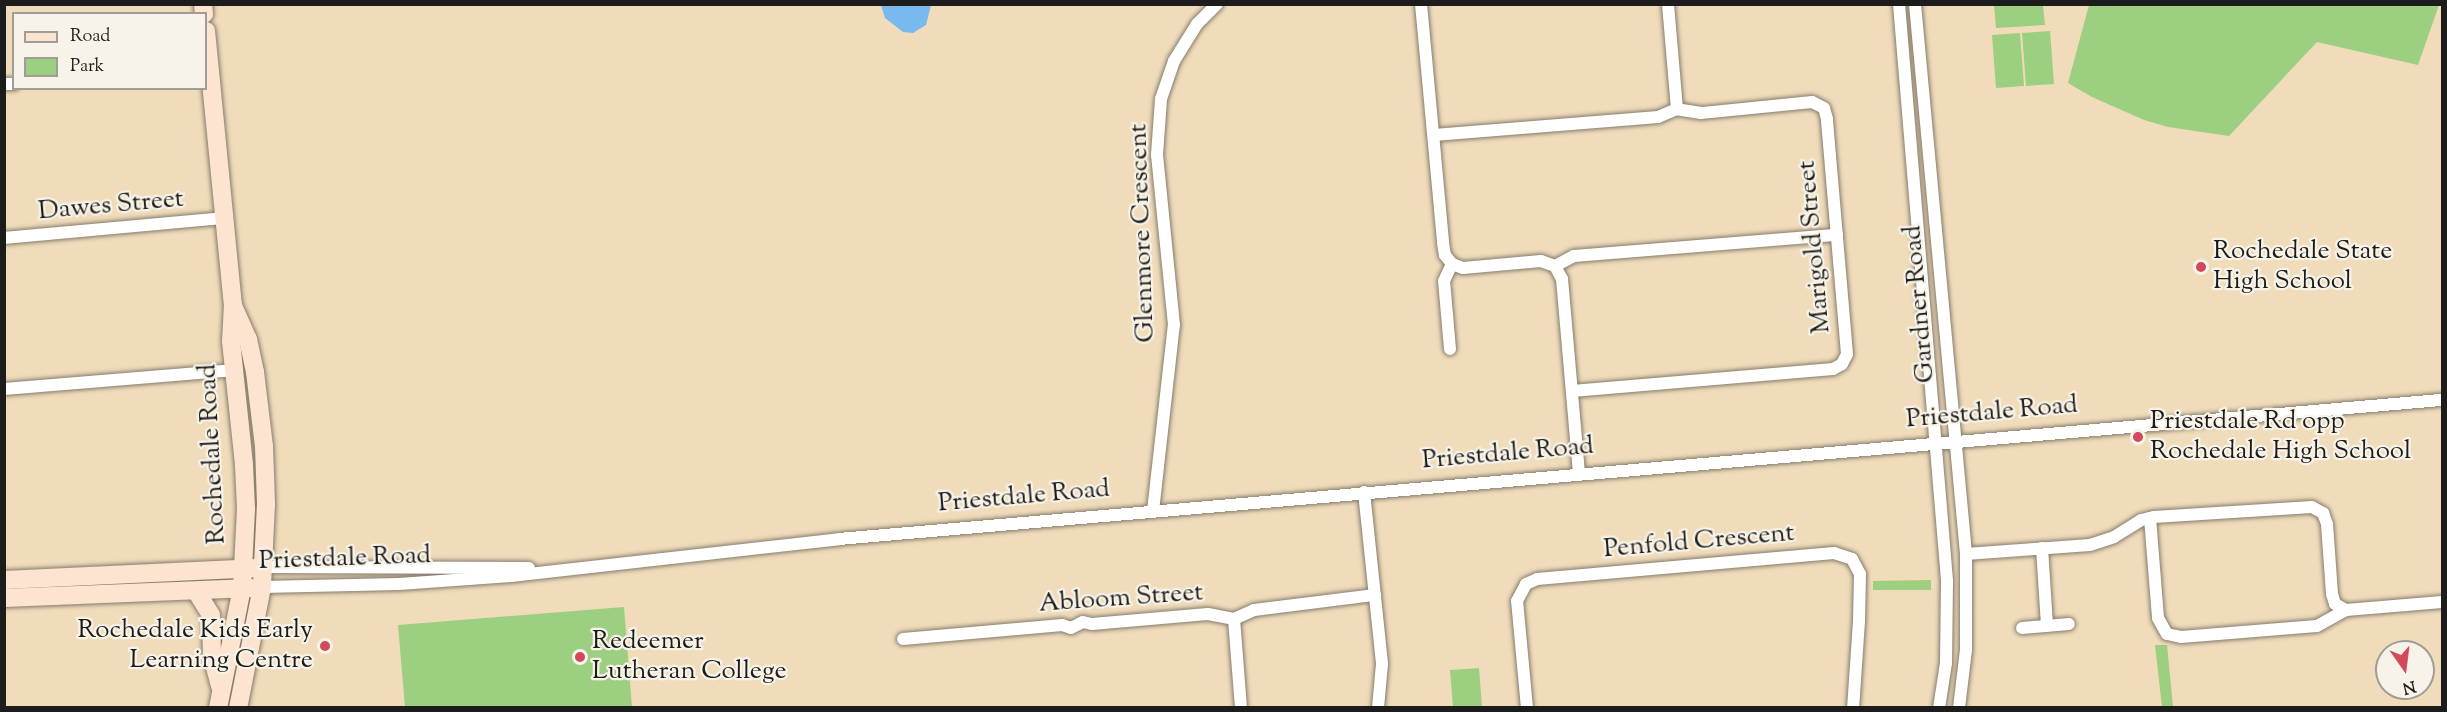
<!DOCTYPE html>
<style>
body{margin:0}
#map{position:relative;width:2447px;height:712px;overflow:hidden;background:#f0dcbb;font-family:"Sorts Mill Goudy",serif}
div>[style]{position:absolute}
.green>*{inset:0;background:#9ccf80}
.water>*{inset:0;background:#79baee}
.roads{filter:drop-shadow(0 0 2px #867c6c) drop-shadow(0 0 2px #867c6c)}
.street>*{height:12px;margin:-6px;padding:0 6px;transform-origin:6px;border-radius:6px;background:#fff}
.secondary>*{height:18px;margin:-9px;padding:0 9px;transform-origin:9px;border-radius:9px;background:#fde4d1}
.dots>*{width:16px;height:16px;translate:-50% -50%;box-sizing:border-box;border:3px solid #f7f3e8;border-radius:50%}
span{translate:-50% -50%;white-space:nowrap;text-align:center;line-height:1.15;-webkit-text-stroke:4.5px #f7f3e8;paint-order:stroke}
.street-label{font-size:26px;color:#1c1c1c}
.poi-label{font-size:26px;color:#1c1c1c}
.left{translate:0 -50%;text-align:left}
.right{translate:-100% -50%;text-align:right}
.frame{position:absolute;inset:0;border:6px solid #1c1c1c;pointer-events:none}
.legend{position:absolute;left:12px;top:12px;width:195px;height:78px;box-sizing:border-box;background:#f7f3e8;border:2px solid #9f9d96;margin:0;padding:8px 10px;list-style:none;font-size:18px;color:#1c1c1c}
.legend li{display:flex;align-items:center;gap:12px;height:30px}
.legend b{width:30px;border:2px solid #9f9d96}
.north{position:absolute;left:2375px;top:640px;width:60px;height:60px;box-sizing:border-box;background:#f7f3e8;border:2px solid #9f9d96;border-radius:50%;rotate:166deg;font-size:16px;font-weight:700;line-height:24px;text-align:center;color:#1c1c1c}
.north::after{content:'';display:block;margin:auto;width:21px;height:27px;background:#d1495b;clip-path:polygon(50% 0,100% 100%,50% 72%,0 100%)}
</style>
<div id="map">
<div class="green">
<div style="clip-path:polygon(1994px 5px,2043px 5px,2045px 25px,1996px 28px)"></div>
<div style="clip-path:polygon(2089px 5px,2089px 4px,2439px 5px,2418px 65px,2317px 42px,2229px 136px,2168px 127px,2144px 120px,2092px 97px,2068px 83px)"></div>
<div style="clip-path:polygon(2050px 31px,2054px 84px,2026px 86px,2022px 33px)"></div>
<div style="clip-path:polygon(2020px 33px,2024px 86px,1996px 88px,1992px 35px)"></div>
<div style="clip-path:polygon(1931px 580px,1931px 590px,1873px 590px,1873px 581px)"></div>
<div style="clip-path:polygon(624px 607px,632px 707px,405px 707px,398px 625px)"></div>
<div style="clip-path:polygon(2155px 645px,2167px 645px,2173px 707px,2162px 707px)"></div>
<div style="clip-path:polygon(1479px 668px,1482px 707px,1453px 707px,1450px 670px)"></div>
</div>
<div class="water">
<div style="clip-path:polygon(881px 5px,881px 4px,931px 5px,926px 25px,913px 33px,903px 32px,885px 18px)"></div>
</div>
<div class="roads">
<div class="street">
<div style="left:1421px;top:4px;width:240px;rotate:84.7deg"></div>
<div style="left:1443px;top:243px;width:12px;rotate:81deg"></div>
<div style="left:1445px;top:255px;width:11px;rotate:52deg"></div>
<div style="left:1452px;top:264px;width:12px;rotate:20deg"></div>
<div style="left:1463px;top:268px;width:78px;rotate:-5.1deg"></div>
<div style="left:1541px;top:261px;width:15px;rotate:20deg"></div>
<div style="left:1555px;top:266px;width:21px;rotate:-28deg"></div>
<div style="left:1574px;top:256px;width:264px;rotate:-4.6deg"></div>
<div style="left:1899px;top:4px;width:579px;rotate:85.24deg"></div>
<div style="left:1947px;top:581px;width:82px;rotate:90.7deg"></div>
<div style="left:1946px;top:663px;width:46px;rotate:98.8deg"></div>
<div style="left:1915px;top:4px;width:552px;rotate:84.7deg"></div>
<div style="left:1966px;top:554px;width:96px;rotate:90deg"></div>
<div style="left:1966px;top:650px;width:58px;rotate:96.9deg"></div>
<div style="left:4px;top:84px;width:10px"></div>
<div style="left:1434px;top:135px;width:225px;rotate:-4.6deg"></div>
<div style="left:1658px;top:117px;width:21px;rotate:-23deg"></div>
<div style="left:4px;top:238px;width:219px;rotate:-5.2deg"></div>
<div style="left:1555px;top:266px;width:15px;rotate:62deg"></div>
<div style="left:1562px;top:279px;width:195px;rotate:85deg"></div>
<div style="left:1450px;top:349px;width:68px;rotate:-95deg"></div>
<div style="left:1444px;top:281px;width:19px;rotate:-65deg"></div>
<div style="left:4px;top:389px;width:232px;rotate:-4.7deg"></div>
<div style="left:1572px;top:391px;width:262px;rotate:-4.8deg"></div>
<div style="left:1833px;top:369px;width:10px;rotate:-29deg"></div>
<div style="left:1842px;top:364px;width:11px;rotate:-63deg"></div>
<div style="left:1847px;top:354px;width:236px;rotate:-94.9deg"></div>
<div style="left:1827px;top:119px;width:11px;rotate:-105deg"></div>
<div style="left:1824px;top:108px;width:13px;rotate:-153deg"></div>
<div style="left:1812px;top:102px;width:112px;rotate:174.3deg"></div>
<div style="left:1701px;top:113px;width:24px;rotate:-171deg"></div>
<div style="left:1677px;top:109px;width:105px;rotate:-94.9deg"></div>
<div style="left:1364px;top:492px;width:173px;rotate:84deg"></div>
<div style="left:1382px;top:664px;width:44px;rotate:95.2deg"></div>
<div style="left:1153px;top:511px;width:187px;rotate:-83.6deg"></div>
<div style="left:1174px;top:325px;width:171px;rotate:-95.7deg"></div>
<div style="left:1157px;top:155px;width:56px;rotate:-85.9deg"></div>
<div style="left:1161px;top:99px;width:40px;rotate:-71.1deg"></div>
<div style="left:1174px;top:61px;width:44px;rotate:-58.1deg"></div>
<div style="left:1197px;top:24px;width:28px;rotate:-45deg"></div>
<div style="left:2150px;top:518px;width:100px;rotate:85.4deg"></div>
<div style="left:2158px;top:618px;width:18px;rotate:61deg"></div>
<div style="left:2167px;top:634px;width:14px;rotate:12deg"></div>
<div style="left:2181px;top:637px;width:136px;rotate:-4.6deg"></div>
<div style="left:2317px;top:626px;width:33px;rotate:-29deg"></div>
<div style="left:2346px;top:610px;width:96px;rotate:-4.8deg"></div>
<div style="left:2042px;top:548px;width:78px;rotate:86.3deg"></div>
<div style="left:1966px;top:554px;width:124px;rotate:-4.2deg"></div>
<div style="left:2090px;top:545px;width:25px;rotate:-18deg"></div>
<div style="left:2114px;top:537px;width:32px;rotate:-32deg"></div>
<div style="left:2141px;top:520px;width:13px;rotate:-13deg"></div>
<div style="left:2154px;top:517px;width:158px;rotate:-3.6deg"></div>
<div style="left:2312px;top:507px;width:13px;rotate:29deg"></div>
<div style="left:2323px;top:513px;width:12px;rotate:70deg"></div>
<div style="left:2327px;top:524px;width:70px;rotate:85.9deg"></div>
<div style="left:2332px;top:594px;width:10px;rotate:73deg"></div>
<div style="left:2335px;top:604px;width:13px;rotate:29deg"></div>
<div style="left:264px;top:567px;width:265px;rotate:0.2deg"></div>
<div style="left:262px;top:587px;width:137px;rotate:-1.3deg"></div>
<div style="left:399px;top:584px;width:112px;rotate:-4.1deg"></div>
<div style="left:511px;top:576px;width:330px;rotate:-6.4deg"></div>
<div style="left:839px;top:539px;width:1609px;rotate:-4.96deg"></div>
<div style="left:1234px;top:619px;width:89px;rotate:85.5deg"></div>
<div style="left:2022px;top:628px;width:47px;rotate:-4.9deg"></div>
<div style="left:903px;top:639px;width:160px;rotate:-5deg"></div>
<div style="left:1062px;top:625px;width:9px;rotate:18deg"></div>
<div style="left:1071px;top:628px;width:13px;rotate:-27deg"></div>
<div style="left:1083px;top:622px;width:9px;rotate:13deg"></div>
<div style="left:1092px;top:624px;width:116px;rotate:-4.9deg"></div>
<div style="left:1208px;top:614px;width:26px;rotate:11deg"></div>
<div style="left:1234px;top:619px;width:22px;rotate:-24deg"></div>
<div style="left:1254px;top:610px;width:122px;rotate:-7.1deg"></div>
<div style="left:1527px;top:708px;width:107px;rotate:-95.3deg"></div>
<div style="left:1517px;top:601px;width:19px;rotate:-62deg"></div>
<div style="left:1526px;top:584px;width:12px;rotate:-24deg"></div>
<div style="left:1537px;top:579px;width:298px;rotate:-5deg"></div>
<div style="left:1834px;top:553px;width:19px;rotate:18deg"></div>
<div style="left:1852px;top:559px;width:17px;rotate:62deg"></div>
<div style="left:1860px;top:574px;width:47px;rotate:91.2deg"></div>
<div style="left:1859px;top:621px;width:87px;rotate:93.9deg"></div>
</div>
<div class="secondary">
<div style="left:203px;top:4px;width:10px;rotate:84deg"></div>
<div style="left:206px;top:31px;width:274px;rotate:84.4deg"></div>
<div style="left:233px;top:304px;width:37px;rotate:93deg"></div>
<div style="left:231px;top:341px;width:125px;rotate:84deg"></div>
<div style="left:244px;top:465px;width:44px;rotate:87.4deg"></div>
<div style="left:246px;top:509px;width:79px;rotate:92.9deg"></div>
<div style="left:242px;top:588px;width:122px;rotate:101.3deg"></div>
<div style="left:234px;top:308px;width:34px;rotate:66deg"></div>
<div style="left:248px;top:339px;width:34px;rotate:78deg"></div>
<div style="left:255px;top:372px;width:75px;rotate:83.1deg"></div>
<div style="left:264px;top:446px;width:58px;rotate:88deg"></div>
<div style="left:266px;top:504px;width:83px;rotate:92.8deg"></div>
<div style="left:262px;top:587px;width:123px;rotate:101.2deg"></div>
<div style="left:4px;top:580px;width:250px;rotate:-2.7deg"></div>
<div style="left:196px;top:591px;width:28px;rotate:58deg"></div>
<div style="left:211px;top:615px;width:41px;rotate:88.6deg"></div>
<div style="left:212px;top:656px;width:31px;rotate:75deg"></div>
<div style="left:4px;top:598px;width:247px;rotate:-2.3deg"></div>
</div>
</div>
<div class="dots">
<div style="left:2201px;top:267px;background:#d1495b"></div>
<div style="left:2138px;top:437px;background:#d1495b"></div>
<div style="left:325px;top:646px;background:#d1495b"></div>
<div style="left:580px;top:657px;background:#d1495b"></div>
</div>
<div class="street-label">
<span style="left:111px;top:206px;rotate:-5deg">Dawes Street</span>
<span style="left:1143px;top:233px;rotate:-92deg">Glenmore Crescent</span>
<span style="left:1815px;top:247px;rotate:-95deg">Marigold Street</span>
<span style="left:1920px;top:304px;rotate:-95deg">Gardner Road</span>
<span style="left:1992px;top:413px;rotate:-5deg">Priestdale Road</span>
<span style="left:213px;top:454px;rotate:-93deg">Rochedale Road</span>
<span style="left:1508px;top:454px;rotate:-5deg">Priestdale Road</span>
<span style="left:1024px;top:497px;rotate:-5deg">Priestdale Road</span>
<span style="left:1699px;top:542px;rotate:-5deg">Penfold Crescent</span>
<span style="left:345px;top:559px;rotate:-2deg">Priestdale Road</span>
<span style="left:1121px;top:599px;rotate:-4deg">Abloom Street</span>
</div>
<div class="poi-label">
<span class="left" style="left:2213px;top:267px">Rochedale State<br>High School</span>
<span class="left" style="left:2150px;top:437px">Priestdale Rd opp<br>Rochedale High School</span>
<span class="right" style="left:313px;top:646px">Rochedale Kids Early<br>Learning Centre</span>
<span class="left" style="left:592px;top:657px">Redeemer<br>Lutheran College</span>
</div>
<div class="frame"></div>
<ul class="legend">
<li><b style="height:8px;background:#fde4d1"></b>Road</li>
<li><b style="height:16px;background:#9ccf80"></b>Park</li>
</ul>
<div class="north">N</div>
</div>
